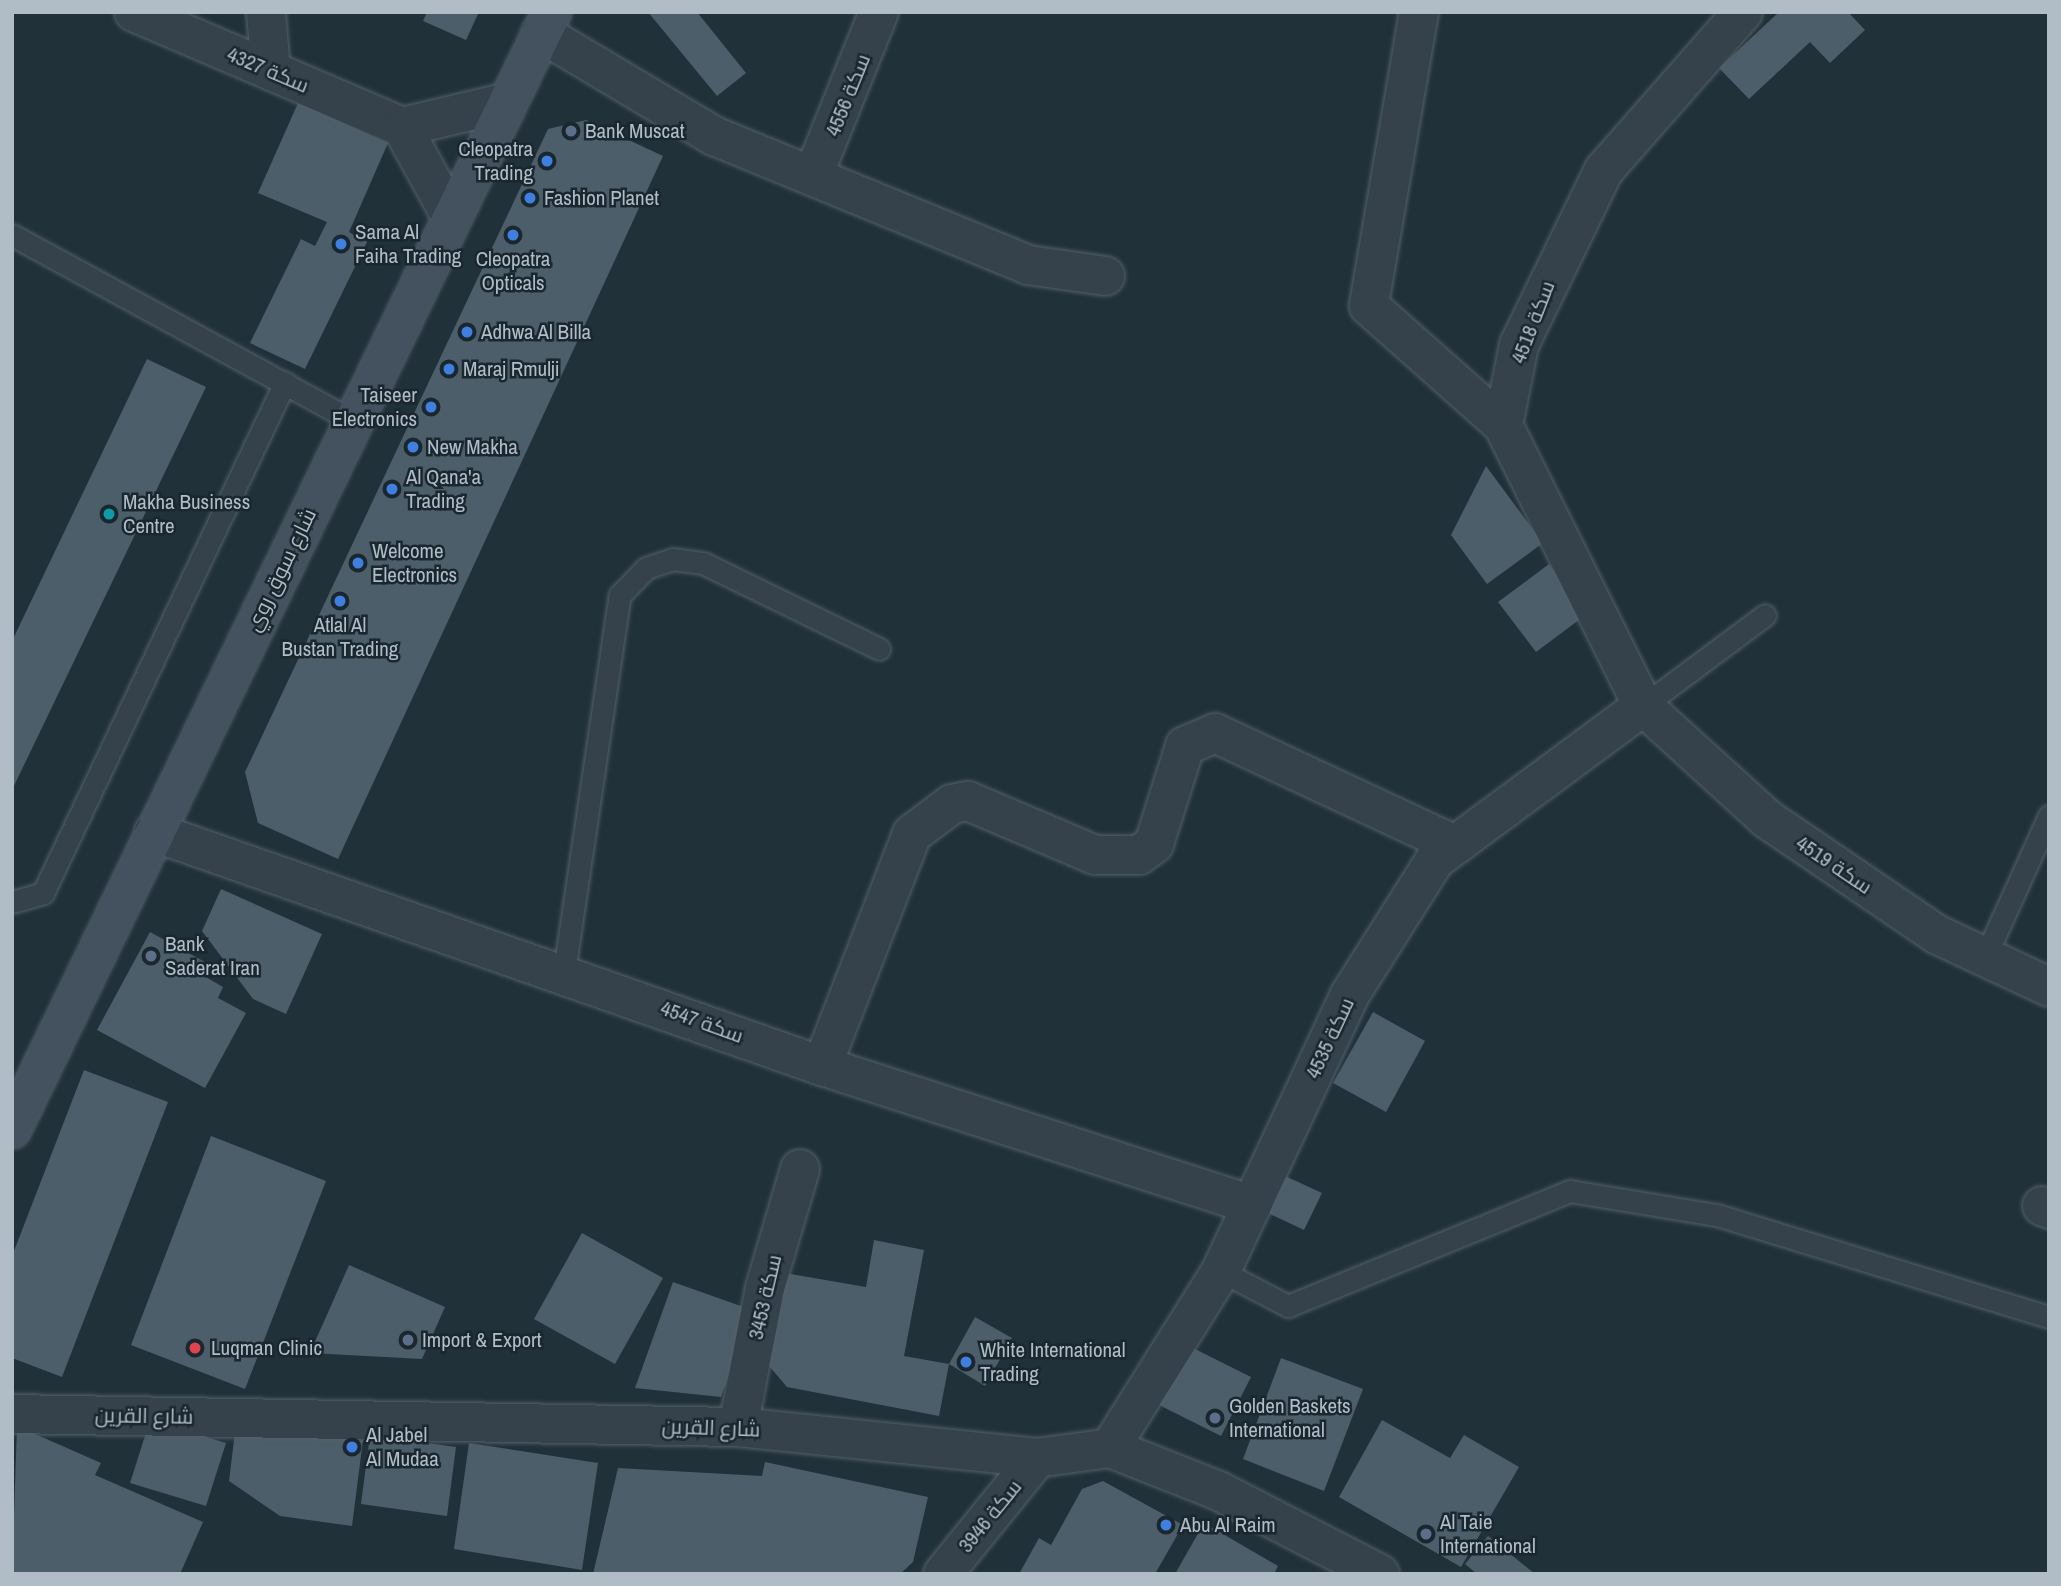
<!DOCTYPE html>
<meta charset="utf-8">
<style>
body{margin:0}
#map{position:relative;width:2061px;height:1586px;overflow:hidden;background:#21313a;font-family:"Archivo Narrow",Cairo,sans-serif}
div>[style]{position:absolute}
.building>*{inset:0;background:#4c5e69}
.roads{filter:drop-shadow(0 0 2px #536068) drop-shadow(0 0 2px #536068)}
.service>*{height:21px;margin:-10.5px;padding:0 10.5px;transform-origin:10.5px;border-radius:10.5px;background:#35424b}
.minor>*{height:38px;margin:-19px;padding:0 19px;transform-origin:19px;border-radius:19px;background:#35424b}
.secondary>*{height:38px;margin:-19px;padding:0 19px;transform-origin:19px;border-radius:19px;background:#43525e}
.dots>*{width:19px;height:19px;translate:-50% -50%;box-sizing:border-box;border:4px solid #1a272f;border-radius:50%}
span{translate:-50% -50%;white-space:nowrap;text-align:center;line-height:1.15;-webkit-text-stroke:5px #1a272f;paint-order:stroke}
.street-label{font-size:21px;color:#b0bdc7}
.poi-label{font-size:21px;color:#b0bdc7}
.left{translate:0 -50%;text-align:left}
.right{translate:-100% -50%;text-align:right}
.frame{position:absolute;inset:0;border:14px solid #b0bdc7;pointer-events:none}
</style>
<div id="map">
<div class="building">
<div style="clip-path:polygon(427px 12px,479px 12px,466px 40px,423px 21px)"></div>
<div style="clip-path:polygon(648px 12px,697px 12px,746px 73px,717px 96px)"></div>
<div style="clip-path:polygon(1779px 12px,1848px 12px,1865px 30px,1830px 63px,1810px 42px,1749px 99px,1719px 68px)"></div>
<div style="clip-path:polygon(298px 103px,388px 143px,349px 232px,367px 242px,305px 369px,250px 343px,301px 239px,315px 246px,327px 222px,258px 193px)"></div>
<div style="clip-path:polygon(586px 120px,663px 156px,338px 859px,258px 823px,245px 772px,548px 129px)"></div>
<div style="clip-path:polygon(147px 359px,206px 387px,12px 790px,12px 641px)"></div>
<div style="clip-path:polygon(1486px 466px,1543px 543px,1487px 584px,1451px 535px)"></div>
<div style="clip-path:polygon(1549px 564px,1587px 614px,1536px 652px,1498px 602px)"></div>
<div style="clip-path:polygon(221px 889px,322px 934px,286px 1014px,253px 999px,202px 931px)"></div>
<div style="clip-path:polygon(150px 932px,205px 962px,199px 973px,223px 987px,218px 998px,246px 1013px,205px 1088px,97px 1030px)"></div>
<div style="clip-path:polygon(1373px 1012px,1425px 1041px,1386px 1112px,1333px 1083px)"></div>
<div style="clip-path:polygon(84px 1070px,168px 1102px,62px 1377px,12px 1358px,12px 1256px)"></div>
<div style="clip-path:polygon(211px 1136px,326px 1181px,245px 1389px,131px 1345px)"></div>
<div style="clip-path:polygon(1283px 1175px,1322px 1193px,1304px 1230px,1266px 1212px)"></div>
<div style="clip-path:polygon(582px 1233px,663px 1278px,615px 1364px,534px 1319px)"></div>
<div style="clip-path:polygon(874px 1240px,924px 1250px,904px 1356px,949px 1364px,939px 1416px,787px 1387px,764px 1360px,779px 1272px,866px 1287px)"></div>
<div style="clip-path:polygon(349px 1265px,445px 1307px,422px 1359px,310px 1353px)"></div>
<div style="clip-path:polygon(673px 1282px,752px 1310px,721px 1397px,635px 1388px)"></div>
<div style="clip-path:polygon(975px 1317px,1012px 1338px,985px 1386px,949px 1364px)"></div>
<div style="clip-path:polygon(1189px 1346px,1251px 1377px,1221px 1436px,1159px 1405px)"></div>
<div style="clip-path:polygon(1281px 1358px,1363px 1389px,1324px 1491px,1243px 1459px)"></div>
<div style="clip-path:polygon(150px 1420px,226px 1443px,206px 1506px,130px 1483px)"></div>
<div style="clip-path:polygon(1382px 1420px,1450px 1458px,1464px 1435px,1519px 1467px,1461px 1567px,1339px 1497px)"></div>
<div style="clip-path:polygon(17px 1426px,101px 1463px,95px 1475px,203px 1522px,180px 1574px,12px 1574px)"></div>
<div style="clip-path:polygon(235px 1432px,363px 1440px,352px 1526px,280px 1516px,229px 1481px)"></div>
<div style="clip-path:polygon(370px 1435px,456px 1447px,447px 1516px,361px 1504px)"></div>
<div style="clip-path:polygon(469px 1443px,598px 1463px,582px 1570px,454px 1549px)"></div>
<div style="clip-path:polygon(765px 1462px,928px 1497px,913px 1562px,900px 1574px,593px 1574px,618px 1468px,762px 1476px)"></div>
<div style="clip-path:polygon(1103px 1481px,1183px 1525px,1155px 1574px,1019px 1574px,1039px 1538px,1051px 1545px,1082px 1489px)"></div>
<div style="clip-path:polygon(1204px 1523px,1278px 1566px,1274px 1574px,1175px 1574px)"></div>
<div style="clip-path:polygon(1488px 1536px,1535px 1574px,1477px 1574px,1465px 1564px)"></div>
</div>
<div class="roads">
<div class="service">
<div style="left:12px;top:235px;width:388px;rotate:28.6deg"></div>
<div style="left:1643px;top:706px;width:152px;rotate:-36.7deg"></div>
<div style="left:12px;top:902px;width:32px;rotate:-16deg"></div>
<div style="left:43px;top:893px;width:565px;rotate:-64.66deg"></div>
<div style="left:1985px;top:957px;width:155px;rotate:-65.6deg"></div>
<div style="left:564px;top:972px;width:381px;rotate:-81.6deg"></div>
<div style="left:620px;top:595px;width:37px;rotate:-46deg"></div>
<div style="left:646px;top:568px;width:28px;rotate:-18deg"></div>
<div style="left:673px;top:559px;width:30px;rotate:8deg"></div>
<div style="left:703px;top:563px;width:196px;rotate:26deg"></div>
<div style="left:1221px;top:1271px;width:76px;rotate:27.6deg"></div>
<div style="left:1288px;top:1306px;width:305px;rotate:-22.2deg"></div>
<div style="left:1570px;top:1191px;width:149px;rotate:9.3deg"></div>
<div style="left:1717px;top:1215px;width:347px;rotate:17.1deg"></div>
</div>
<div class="minor">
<div style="left:134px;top:12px;width:292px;rotate:23.2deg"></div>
<div style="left:266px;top:12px;width:59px;rotate:85.2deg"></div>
<div style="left:1419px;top:12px;width:298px;rotate:99.7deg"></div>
<div style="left:1369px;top:306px;width:179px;rotate:41.6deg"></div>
<div style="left:1743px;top:12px;width:210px;rotate:131.3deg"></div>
<div style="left:1604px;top:170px;width:195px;rotate:115.9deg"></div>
<div style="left:1519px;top:345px;width:82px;rotate:101.3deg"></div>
<div style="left:1503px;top:425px;width:314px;rotate:63.5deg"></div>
<div style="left:1643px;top:706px;width:168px;rotate:42.3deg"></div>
<div style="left:1767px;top:819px;width:204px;rotate:34.2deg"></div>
<div style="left:1936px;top:934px;width:125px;rotate:25.1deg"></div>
<div style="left:541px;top:33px;width:201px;rotate:30.8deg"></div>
<div style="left:714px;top:136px;width:339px;rotate:22.3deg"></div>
<div style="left:1028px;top:265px;width:78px;rotate:8.1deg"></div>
<div style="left:402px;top:127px;width:109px;rotate:-13.3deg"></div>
<div style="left:402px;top:127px;width:104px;rotate:61.2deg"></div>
<div style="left:813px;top:176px;width:177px;rotate:-68.1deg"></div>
<div style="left:154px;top:832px;width:708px;rotate:19.31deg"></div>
<div style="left:822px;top:1066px;width:452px;rotate:17.9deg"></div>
<div style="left:822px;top:1066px;width:249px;rotate:-68.8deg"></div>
<div style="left:912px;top:834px;width:50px;rotate:-36.9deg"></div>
<div style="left:952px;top:804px;width:16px;rotate:-11deg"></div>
<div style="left:968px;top:801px;width:138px;rotate:23deg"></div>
<div style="left:1095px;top:855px;width:44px"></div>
<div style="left:1139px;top:855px;width:19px;rotate:-36deg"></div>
<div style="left:1154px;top:844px;width:103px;rotate:-72.4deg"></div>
<div style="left:1185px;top:746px;width:33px;rotate:-23deg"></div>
<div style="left:1215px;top:733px;width:265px;rotate:25deg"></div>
<div style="left:2042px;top:1206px;width:8px;rotate:23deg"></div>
<div style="left:12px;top:1414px;width:726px;rotate:1.03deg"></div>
<div style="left:738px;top:1427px;width:301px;rotate:5.9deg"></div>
<div style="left:1037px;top:1458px;width:74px;rotate:-7.8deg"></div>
<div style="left:1110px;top:1448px;width:117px;rotate:21.5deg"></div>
<div style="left:1219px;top:1491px;width:181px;rotate:27.3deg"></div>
<div style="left:738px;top:1427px;width:142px;rotate:-79deg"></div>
<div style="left:765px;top:1288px;width:124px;rotate:-73.6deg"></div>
<div style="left:1110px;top:1448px;width:209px;rotate:-57.9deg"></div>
<div style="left:1221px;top:1271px;width:303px;rotate:-65deg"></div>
<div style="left:1349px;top:996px;width:161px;rotate:-57.7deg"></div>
<div style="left:1435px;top:860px;width:259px;rotate:-36.5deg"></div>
<div style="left:943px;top:1574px;width:149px;rotate:-51deg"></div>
</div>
<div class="secondary">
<div style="left:12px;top:1129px;width:1241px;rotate:-64.2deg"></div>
</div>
</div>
<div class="dots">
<div style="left:571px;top:131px;background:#5c6f8a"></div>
<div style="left:547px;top:161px;background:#3f7fe0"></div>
<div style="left:530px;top:198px;background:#3f7fe0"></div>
<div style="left:513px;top:235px;background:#3f7fe0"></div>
<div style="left:341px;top:244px;background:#3f7fe0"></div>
<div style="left:467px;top:332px;background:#3f7fe0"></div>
<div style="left:449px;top:369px;background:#3f7fe0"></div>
<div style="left:431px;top:407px;background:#3f7fe0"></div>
<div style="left:413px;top:447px;background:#3f7fe0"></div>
<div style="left:392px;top:489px;background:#3f7fe0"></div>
<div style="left:109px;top:514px;background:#0f9aa8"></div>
<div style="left:358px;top:563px;background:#3f7fe0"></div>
<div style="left:340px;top:601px;background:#3f7fe0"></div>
<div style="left:151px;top:956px;background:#5c6f8a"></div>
<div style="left:408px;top:1340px;background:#5c6f8a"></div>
<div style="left:195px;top:1348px;background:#e0444e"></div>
<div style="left:966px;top:1362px;background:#3f7fe0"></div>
<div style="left:1215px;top:1418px;background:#5c6f8a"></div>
<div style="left:352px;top:1447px;background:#3f7fe0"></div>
<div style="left:1166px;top:1525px;background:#3f7fe0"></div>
<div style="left:1426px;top:1534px;background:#5c6f8a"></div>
</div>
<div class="street-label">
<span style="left:268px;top:70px;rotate:23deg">سكة 4327</span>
<span style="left:848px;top:95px;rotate:-68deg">سكة 4556</span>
<span style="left:1533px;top:322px;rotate:-69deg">سكة 4518</span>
<span style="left:281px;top:570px;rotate:-64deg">شارع سوق روي</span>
<span style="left:1834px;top:865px;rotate:34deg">سكة 4519</span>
<span style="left:702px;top:1022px;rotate:20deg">سكة 4547</span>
<span style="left:1330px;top:1038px;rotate:-65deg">سكة 4535</span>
<span style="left:765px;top:1297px;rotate:-77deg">سكة 3453</span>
<span style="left:144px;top:1416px;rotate:1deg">شارع القرين</span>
<span style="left:711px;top:1428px;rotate:2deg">شارع القرين</span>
<span style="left:990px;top:1516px;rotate:-51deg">سكة 3946</span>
</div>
<div class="poi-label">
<span class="left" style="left:585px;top:131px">Bank Muscat</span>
<span class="right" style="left:533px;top:161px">Cleopatra<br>Trading</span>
<span class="left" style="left:544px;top:198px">Fashion Planet</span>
<span class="left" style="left:355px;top:244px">Sama Al<br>Faiha Trading</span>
<span style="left:513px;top:271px">Cleopatra<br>Opticals</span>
<span class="left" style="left:481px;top:332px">Adhwa Al Billa</span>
<span class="left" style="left:463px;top:369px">Maraj Rmulji</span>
<span class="right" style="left:417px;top:407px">Taiseer<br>Electronics</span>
<span class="left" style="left:427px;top:447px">New Makha</span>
<span class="left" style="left:406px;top:489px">Al Qana'a<br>Trading</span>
<span class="left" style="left:123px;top:514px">Makha Business<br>Centre</span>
<span class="left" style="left:372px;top:563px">Welcome<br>Electronics</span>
<span style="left:340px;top:637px">Atlal Al<br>Bustan Trading</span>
<span class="left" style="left:165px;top:956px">Bank<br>Saderat Iran</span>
<span class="left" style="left:422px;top:1340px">Import &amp; Export</span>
<span class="left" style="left:211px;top:1348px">Luqman Clinic</span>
<span class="left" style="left:980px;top:1362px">White International<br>Trading</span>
<span class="left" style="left:1229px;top:1418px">Golden Baskets<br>International</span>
<span class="left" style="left:366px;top:1447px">Al Jabel<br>Al Mudaa</span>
<span class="left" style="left:1440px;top:1534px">Al Taie<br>International</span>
<span class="left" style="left:1180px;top:1525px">Abu Al Raim</span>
</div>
<div class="frame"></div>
</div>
